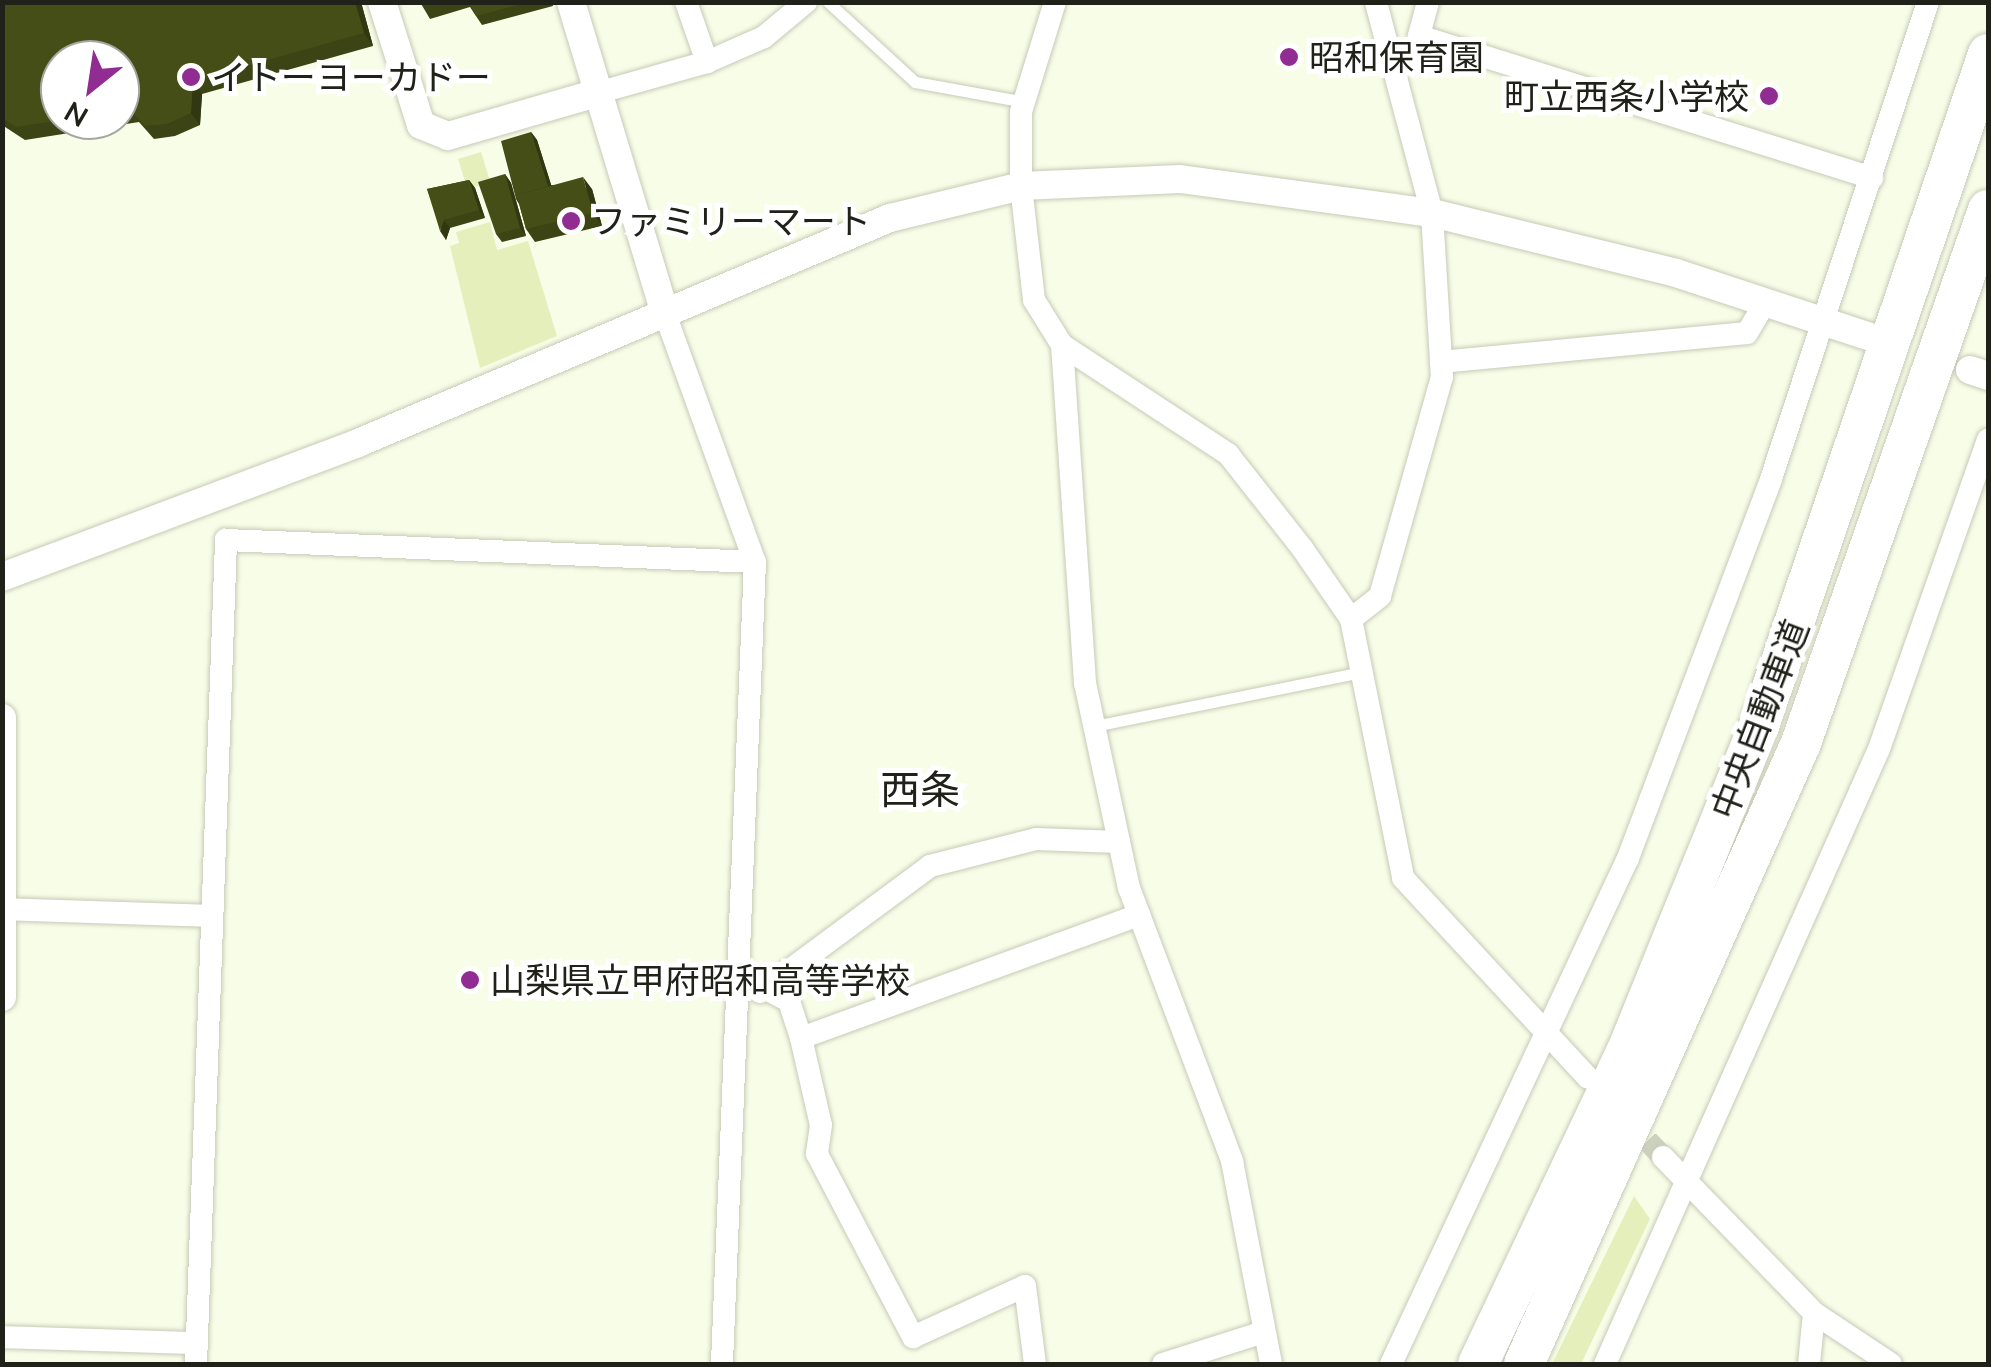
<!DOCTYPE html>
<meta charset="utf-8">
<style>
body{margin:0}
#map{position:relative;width:1991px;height:1367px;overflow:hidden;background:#f8fde8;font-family:Mulish,"Noto Sans JP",sans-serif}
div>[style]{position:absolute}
.green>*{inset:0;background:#e4efbb}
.minor-tunnel>*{height:22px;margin-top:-11px;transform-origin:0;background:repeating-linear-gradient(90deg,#cdd1bf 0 22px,transparent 0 33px)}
.roads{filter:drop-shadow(0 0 2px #c6cab6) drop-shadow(0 0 2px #c6cab6)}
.service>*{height:11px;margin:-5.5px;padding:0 5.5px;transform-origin:5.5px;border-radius:5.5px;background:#fff}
.minor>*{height:22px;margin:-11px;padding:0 11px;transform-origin:11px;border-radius:11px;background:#fff}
.tertiary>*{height:28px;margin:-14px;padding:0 14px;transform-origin:14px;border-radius:14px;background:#fff}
.motorway>*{height:40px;margin:-20px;padding:0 20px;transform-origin:20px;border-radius:20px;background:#fff}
.wall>*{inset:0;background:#3c4314}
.shaded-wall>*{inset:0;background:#313710}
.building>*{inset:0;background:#464e17}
.dots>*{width:28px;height:28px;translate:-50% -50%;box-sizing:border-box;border:5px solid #fff;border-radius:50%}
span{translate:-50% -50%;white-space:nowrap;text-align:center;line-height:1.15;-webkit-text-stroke:10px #fff;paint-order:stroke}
.poi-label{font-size:35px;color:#20221a}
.left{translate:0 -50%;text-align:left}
.right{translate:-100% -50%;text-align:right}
.street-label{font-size:35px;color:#20221a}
.quarter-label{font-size:40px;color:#20221a}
.frame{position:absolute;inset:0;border:5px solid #20221a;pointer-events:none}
.north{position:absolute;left:40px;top:40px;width:100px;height:100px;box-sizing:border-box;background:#fff;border:2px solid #a6a7a3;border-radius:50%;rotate:210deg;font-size:28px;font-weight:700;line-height:40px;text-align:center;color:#20221a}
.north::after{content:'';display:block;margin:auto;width:35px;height:45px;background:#912c92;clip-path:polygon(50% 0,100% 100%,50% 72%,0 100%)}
</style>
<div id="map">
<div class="green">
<div style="clip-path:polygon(481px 152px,491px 184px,467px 188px,458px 159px)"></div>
<div style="clip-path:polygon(490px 222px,497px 250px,528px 241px,557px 336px,480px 368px,450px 246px,459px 243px,456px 232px)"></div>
<div style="clip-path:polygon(1634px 1196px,1650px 1219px,1581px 1364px,1552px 1364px)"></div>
</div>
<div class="minor-tunnel">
<div style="left:1625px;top:1117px;width:55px;rotate:46.5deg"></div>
</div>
<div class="roads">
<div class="service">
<div style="left:828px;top:2px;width:118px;rotate:42.6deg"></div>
<div style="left:915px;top:82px;width:112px;rotate:10.3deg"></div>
<div style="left:1094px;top:726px;width:272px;rotate:-11.4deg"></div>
</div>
<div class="minor">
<div style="left:686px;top:2px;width:64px;rotate:70.7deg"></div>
<div style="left:1055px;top:2px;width:115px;rotate:107.2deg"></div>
<div style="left:1021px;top:112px;width:74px;rotate:90deg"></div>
<div style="left:1021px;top:186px;width:115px;rotate:83.5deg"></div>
<div style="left:1034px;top:300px;width:53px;rotate:58.1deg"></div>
<div style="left:1062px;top:345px;width:339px;rotate:86.1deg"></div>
<div style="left:1085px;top:683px;width:210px;rotate:77.9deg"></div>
<div style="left:1129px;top:888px;width:292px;rotate:69.3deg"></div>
<div style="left:1232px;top:1161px;width:207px;rotate:79.1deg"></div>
<div style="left:1428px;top:2px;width:35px;rotate:105deg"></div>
<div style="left:1419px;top:36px;width:475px;rotate:17.4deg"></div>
<div style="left:597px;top:93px;width:114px;rotate:-15.7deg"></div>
<div style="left:707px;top:62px;width:62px;rotate:-23.7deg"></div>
<div style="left:764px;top:37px;width:55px;rotate:-39.8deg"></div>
<div style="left:664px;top:311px;width:267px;rotate:70.1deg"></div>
<div style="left:1062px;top:345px;width:199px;rotate:33.3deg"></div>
<div style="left:1228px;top:454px;width:120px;rotate:51.8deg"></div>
<div style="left:1302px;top:548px;width:86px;rotate:55.4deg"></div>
<div style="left:1351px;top:619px;width:264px;rotate:78.6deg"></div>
<div style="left:1403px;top:878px;width:272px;rotate:47.2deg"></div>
<div style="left:1441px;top:362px;width:307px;rotate:-5.4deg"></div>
<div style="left:1747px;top:333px;width:37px;rotate:-59deg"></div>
<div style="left:1351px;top:619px;width:37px;rotate:-38deg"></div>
<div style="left:1380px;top:596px;width:228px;rotate:-74.2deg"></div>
<div style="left:1442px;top:377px;width:164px;rotate:-93.5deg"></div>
<div style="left:1432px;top:213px;width:218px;rotate:-104.9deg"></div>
<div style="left:2px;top:909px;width:209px;rotate:1.9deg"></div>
<div style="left:770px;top:991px;width:21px;rotate:28deg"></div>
<div style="left:789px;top:1001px;width:39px;rotate:72deg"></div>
<div style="left:801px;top:1038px;width:89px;rotate:77.1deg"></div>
<div style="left:821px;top:1125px;width:29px;rotate:98deg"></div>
<div style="left:817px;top:1154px;width:207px;rotate:62.3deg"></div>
<div style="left:913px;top:1337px;width:123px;rotate:-24.5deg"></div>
<div style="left:1025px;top:1286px;width:79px;rotate:82.7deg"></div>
<div style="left:760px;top:992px;width:212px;rotate:-36.5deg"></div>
<div style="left:930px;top:866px;width:109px;rotate:-14.3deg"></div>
<div style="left:1036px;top:839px;width:83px;rotate:2.1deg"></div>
<div style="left:801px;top:1038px;width:360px;rotate:-20deg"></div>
<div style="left:1663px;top:1157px;width:217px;rotate:45.9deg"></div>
<div style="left:1814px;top:1313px;width:92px;rotate:33.5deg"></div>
<div style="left:2px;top:1337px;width:195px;rotate:1.8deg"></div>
<div style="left:196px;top:1364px;width:825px;rotate:-87.91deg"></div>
<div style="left:226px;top:540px;width:529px;rotate:2.38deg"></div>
<div style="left:755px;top:562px;width:803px;rotate:92.36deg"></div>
<div style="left:1163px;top:1364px;width:103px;rotate:-17.6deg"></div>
<div style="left:1391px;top:1364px;width:559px;rotate:-64.9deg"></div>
<div style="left:1628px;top:858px;width:405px;rotate:-69.3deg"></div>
<div style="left:1771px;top:479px;width:502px;rotate:-71.78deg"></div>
<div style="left:1605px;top:1364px;width:673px;rotate:-65.99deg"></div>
<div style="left:1879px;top:749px;width:328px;rotate:-70.6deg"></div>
<div style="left:1809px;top:1364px;width:51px;rotate:-84.4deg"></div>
</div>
<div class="tertiary">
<div style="left:382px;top:2px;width:129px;rotate:72.4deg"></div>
<div style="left:421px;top:125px;width:29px;rotate:22deg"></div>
<div style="left:448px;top:136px;width:155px;rotate:-16.1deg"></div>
<div style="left:571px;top:2px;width:323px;rotate:73.2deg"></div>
<div style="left:1970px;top:370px;width:19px;rotate:18deg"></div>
<div style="left:2px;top:577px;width:380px;rotate:-20.6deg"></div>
<div style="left:358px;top:443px;width:578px;rotate:-22.93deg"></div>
<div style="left:890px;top:218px;width:135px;rotate:-13.7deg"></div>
<div style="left:1021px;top:186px;width:159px;rotate:-2.5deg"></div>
<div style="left:1180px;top:179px;width:254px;rotate:7.7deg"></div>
<div style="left:1432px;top:213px;width:251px;rotate:13.8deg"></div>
<div style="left:1676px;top:273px;width:202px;rotate:18.2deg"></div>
<div style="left:2px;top:718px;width:279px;rotate:90deg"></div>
</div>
<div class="motorway">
<div style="left:1478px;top:1364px;width:344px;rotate:-64.6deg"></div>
<div style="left:1626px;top:1053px;width:353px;rotate:-67.9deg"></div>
<div style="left:1759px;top:726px;width:710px;rotate:-71.18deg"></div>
<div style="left:1524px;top:1364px;width:680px;rotate:-65.96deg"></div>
<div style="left:1801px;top:743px;width:565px;rotate:-70.67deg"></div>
</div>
</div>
<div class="wall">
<div style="clip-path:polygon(evenodd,2px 2px,361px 2px,373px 46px,202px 94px,200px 125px,175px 136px,154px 139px,139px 122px,25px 140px,2px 125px,2px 2px,120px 60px,120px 120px,60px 120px,120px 60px)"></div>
<div style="clip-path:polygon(420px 2px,552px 2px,553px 6px,482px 25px,470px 7px,430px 19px)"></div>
<div style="clip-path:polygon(531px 132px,537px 140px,551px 185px,592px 189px,602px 226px,535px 242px,526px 229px,519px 204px,516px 199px)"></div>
<div style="clip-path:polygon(505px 174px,511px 183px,526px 236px,502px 242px,496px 234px)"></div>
<div style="clip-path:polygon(469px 180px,475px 188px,485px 218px,450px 228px,446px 240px,427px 189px)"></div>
</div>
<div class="shaded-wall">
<div style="clip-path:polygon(355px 2px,361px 2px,373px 46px,364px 33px)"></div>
<div style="clip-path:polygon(193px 81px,202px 94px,200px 125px,191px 113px)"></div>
<div style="clip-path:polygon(531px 132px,537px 140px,555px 197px,549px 189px)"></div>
<div style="clip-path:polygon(505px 174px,511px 183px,526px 236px,520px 228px)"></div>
<div style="clip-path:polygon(583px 177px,592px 189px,602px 226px,593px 213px)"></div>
<div style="clip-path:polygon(469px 180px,475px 188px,485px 218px,479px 210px)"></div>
<div style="clip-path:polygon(444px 220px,450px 228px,446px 240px,440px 231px)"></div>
</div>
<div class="building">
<div style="clip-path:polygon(2px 2px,355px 2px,364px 33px,193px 81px,191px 113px,167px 124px,145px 126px,130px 109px,120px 111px,120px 60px,60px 60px,61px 120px,16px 127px,2px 118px)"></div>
<div style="clip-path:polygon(468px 2px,529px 2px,476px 16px)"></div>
<div style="clip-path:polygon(531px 132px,548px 186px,517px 195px,518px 199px,516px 199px,501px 141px)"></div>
<div style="clip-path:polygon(505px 174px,520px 228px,496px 234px,478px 182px)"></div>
<div style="clip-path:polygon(583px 177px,593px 213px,526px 229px,517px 195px)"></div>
<div style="clip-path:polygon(469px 180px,479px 210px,444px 220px,440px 231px,427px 189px)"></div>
</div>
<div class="dots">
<div style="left:1289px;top:57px;background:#912c92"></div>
<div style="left:191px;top:77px;background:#912c92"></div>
<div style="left:1769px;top:96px;background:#912c92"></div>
<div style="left:571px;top:221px;background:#912c92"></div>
<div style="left:470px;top:980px;background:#912c92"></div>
</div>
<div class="poi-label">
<span class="left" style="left:1309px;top:57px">昭和保育園</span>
<span class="left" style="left:211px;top:77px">イトーヨーカドー</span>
<span class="right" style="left:1749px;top:96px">町立西条小学校</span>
<span class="left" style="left:591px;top:221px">ファミリーマート</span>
<span class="left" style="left:490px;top:980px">山梨県立甲府昭和高等学校</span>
</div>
<div class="street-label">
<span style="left:1759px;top:719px;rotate:-69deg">中央自動車道</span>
</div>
<div class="quarter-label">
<span style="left:920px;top:789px">西条</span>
</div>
<div class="frame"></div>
<div class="north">N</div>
</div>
